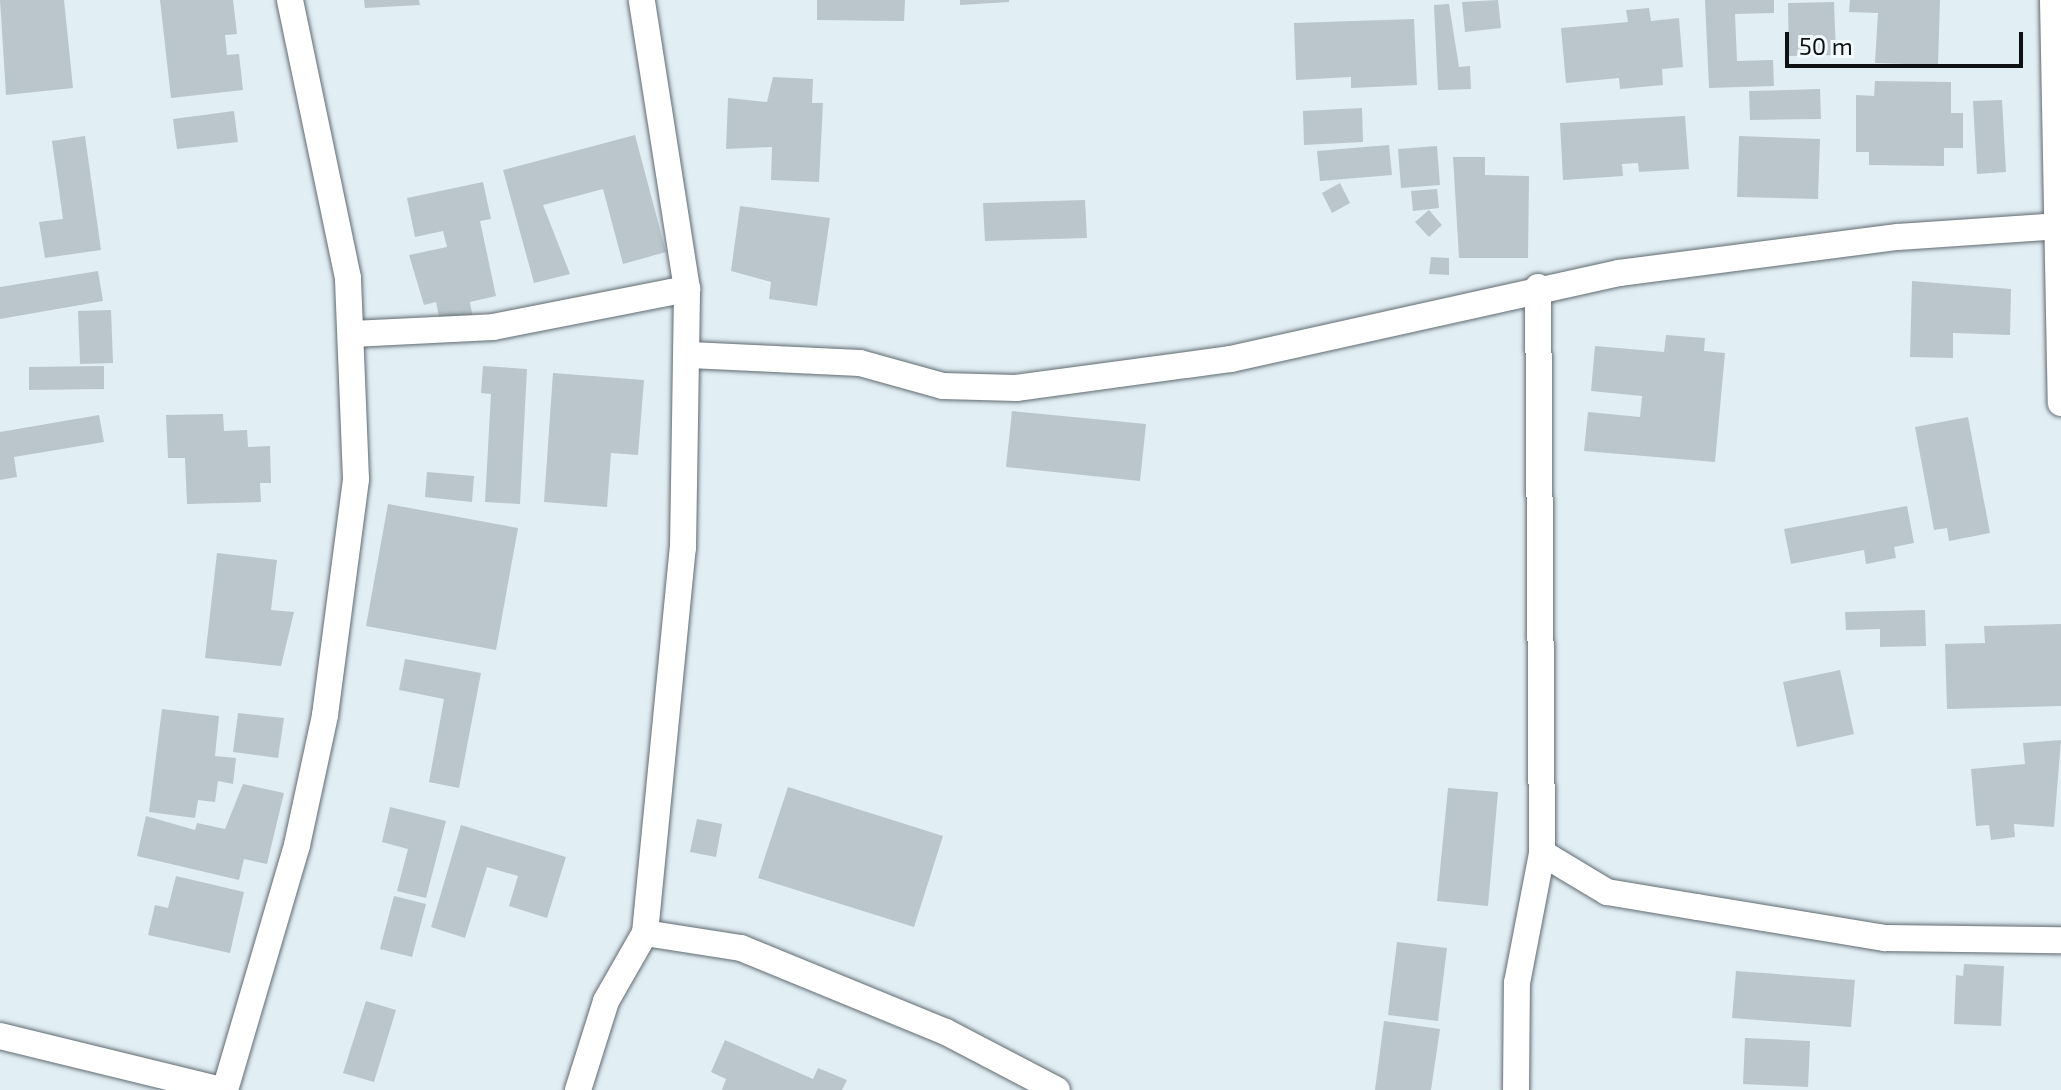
<!DOCTYPE html>
<style>
body{margin:0}
#map{position:relative;width:2061px;height:1090px;overflow:hidden;background:#e1eef4;font-family:"Exo 2",sans-serif}
div>[style]{position:absolute}
.building>*{inset:0;background:#bac6cc}
.roads{filter:drop-shadow(0 0 2px #606b70) drop-shadow(0 0 2px #606b70)}
.minor>*{height:26px;margin:-13px;padding:0 13px;transform-origin:13px;border-radius:13px;background:#fff}
span{translate:-50% -50%;white-space:nowrap;text-align:center;line-height:1.15;-webkit-text-stroke:7px #f3fafe;paint-order:stroke}
.scale{position:absolute;left:1785px;top:32px;width:238px;height:36px;box-sizing:border-box;border:4px solid #0e1214;border-top:0;padding-left:10px;font-size:24px;line-height:28px;white-space:nowrap;color:#0e1214;-webkit-text-stroke:6px #f3fafe;paint-order:stroke}
</style>
<div id="map">
<div class="building">
<div style="clip-path:polygon(0 0,64px 0,73px 88px,6px 95px)"></div>
<div style="clip-path:polygon(160px 0,233px 0,237px 34px,225px 35px,227px 55px,239px 54px,243px 90px,171px 98px)"></div>
<div style="clip-path:polygon(364px 0,419px 0,420px 5px,365px 8px)"></div>
<div style="clip-path:polygon(817px 0,905px 0,904px 21px,817px 20px)"></div>
<div style="clip-path:polygon(960px 0,1009px 0,1009px 2px,960px 5px)"></div>
<div style="clip-path:polygon(1498px 0,1501px 28px,1465px 32px,1462px 2px)"></div>
<div style="clip-path:polygon(1705px 0,1774px 0,1774px 13px,1735px 14px,1737px 61px,1773px 60px,1774px 86px,1709px 88px)"></div>
<div style="clip-path:polygon(1850px 0,1940px 0,1938px 65px,1875px 63px,1878px 13px,1849px 12px)"></div>
<div style="clip-path:polygon(1834px 2px,1836px 55px,1789px 56px,1788px 3px)"></div>
<div style="clip-path:polygon(1449px 4px,1459px 67px,1470px 66px,1471px 89px,1438px 90px,1434px 5px)"></div>
<div style="clip-path:polygon(1649px 8px,1651px 21px,1679px 18px,1683px 67px,1662px 69px,1663px 85px,1620px 89px,1619px 78px,1566px 83px,1561px 28px,1628px 22px,1626px 10px)"></div>
<div style="clip-path:polygon(1414px 19px,1417px 85px,1351px 88px,1351px 77px,1296px 80px,1294px 23px)"></div>
<div style="clip-path:polygon(773px 77px,813px 79px,812px 103px,823px 103px,819px 182px,771px 180px,772px 147px,726px 149px,728px 98px,767px 102px)"></div>
<div style="clip-path:polygon(1875px 81px,1951px 82px,1951px 113px,1963px 113px,1963px 148px,1944px 148px,1944px 166px,1869px 165px,1869px 152px,1856px 152px,1856px 95px,1874px 96px)"></div>
<div style="clip-path:polygon(1820px 89px,1821px 119px,1750px 120px,1749px 91px)"></div>
<div style="clip-path:polygon(2002px 100px,2006px 172px,1977px 174px,1973px 101px)"></div>
<div style="clip-path:polygon(1362px 108px,1363px 142px,1304px 145px,1303px 111px)"></div>
<div style="clip-path:polygon(234px 111px,238px 142px,177px 149px,173px 119px)"></div>
<div style="clip-path:polygon(1685px 116px,1689px 169px,1639px 172px,1638px 163px,1622px 164px,1623px 176px,1563px 180px,1560px 123px)"></div>
<div style="clip-path:polygon(635px 135px,666px 252px,623px 264px,603px 189px,543px 205px,570px 274px,534px 283px,503px 170px)"></div>
<div style="clip-path:polygon(85px 136px,101px 250px,45px 258px,39px 222px,63px 219px,52px 141px)"></div>
<div style="clip-path:polygon(1739px 136px,1820px 139px,1818px 199px,1737px 197px)"></div>
<div style="clip-path:polygon(1389px 145px,1392px 175px,1320px 181px,1317px 151px)"></div>
<div style="clip-path:polygon(1437px 146px,1440px 185px,1401px 188px,1398px 149px)"></div>
<div style="clip-path:polygon(1453px 157px,1485px 157px,1485px 175px,1529px 176px,1528px 258px,1459px 258px)"></div>
<div style="clip-path:polygon(483px 182px,491px 219px,480px 221px,496px 296px,470px 302px,473px 319px,441px 326px,436px 302px,424px 305px,409px 255px,447px 247px,443px 231px,415px 237px,407px 198px)"></div>
<div style="clip-path:polygon(1340px 183px,1350px 203px,1332px 213px,1322px 193px)"></div>
<div style="clip-path:polygon(1437px 189px,1439px 208px,1413px 211px,1411px 191px)"></div>
<div style="clip-path:polygon(1085px 200px,1087px 238px,985px 241px,983px 203px)"></div>
<div style="clip-path:polygon(740px 206px,830px 218px,817px 306px,769px 299px,771px 282px,731px 271px)"></div>
<div style="clip-path:polygon(1429px 210px,1442px 225px,1429px 237px,1415px 222px)"></div>
<div style="clip-path:polygon(1431px 257px,1449px 258px,1449px 275px,1429px 274px)"></div>
<div style="clip-path:polygon(98px 271px,103px 301px,0 319px,0 287px)"></div>
<div style="clip-path:polygon(1912px 281px,2011px 289px,2010px 335px,1953px 333px,1953px 358px,1910px 357px)"></div>
<div style="clip-path:polygon(111px 310px,113px 363px,80px 364px,78px 311px)"></div>
<div style="clip-path:polygon(1666px 335px,1705px 338px,1704px 351px,1725px 353px,1715px 462px,1584px 451px,1588px 412px,1640px 417px,1642px 396px,1591px 391px,1595px 346px,1664px 352px)"></div>
<div style="clip-path:polygon(104px 366px,104px 389px,29px 390px,29px 367px)"></div>
<div style="clip-path:polygon(483px 366px,527px 369px,520px 504px,485px 502px,491px 394px,481px 393px)"></div>
<div style="clip-path:polygon(553px 373px,644px 380px,638px 455px,611px 453px,607px 507px,544px 502px)"></div>
<div style="clip-path:polygon(1012px 411px,1146px 424px,1140px 481px,1006px 467px)"></div>
<div style="clip-path:polygon(223px 414px,224px 431px,247px 430px,248px 447px,270px 446px,271px 483px,260px 483px,261px 502px,187px 504px,185px 458px,168px 458px,166px 415px)"></div>
<div style="clip-path:polygon(99px 415px,104px 442px,14px 457px,17px 477px,0 480px,0 432px)"></div>
<div style="clip-path:polygon(1968px 417px,1990px 533px,1949px 541px,1947px 528px,1934px 530px,1915px 427px)"></div>
<div style="clip-path:polygon(427px 472px,474px 476px,472px 502px,425px 497px)"></div>
<div style="clip-path:polygon(388px 504px,518px 528px,496px 650px,366px 626px)"></div>
<div style="clip-path:polygon(1907px 506px,1914px 543px,1894px 547px,1896px 558px,1866px 564px,1864px 550px,1791px 564px,1784px 529px)"></div>
<div style="clip-path:polygon(217px 553px,277px 560px,271px 610px,294px 612px,281px 666px,205px 658px)"></div>
<div style="clip-path:polygon(1925px 610px,1926px 646px,1880px 647px,1880px 629px,1846px 630px,1845px 612px)"></div>
<div style="clip-path:polygon(2061px 624px,2061px 706px,1947px 709px,1945px 644px,1985px 643px,1984px 626px)"></div>
<div style="clip-path:polygon(405px 659px,481px 673px,459px 788px,429px 782px,444px 699px,399px 690px)"></div>
<div style="clip-path:polygon(1840px 670px,1854px 734px,1797px 747px,1783px 682px)"></div>
<div style="clip-path:polygon(162px 709px,219px 716px,215px 756px,236px 758px,233px 784px,218px 781px,215px 802px,198px 800px,195px 818px,149px 812px)"></div>
<div style="clip-path:polygon(238px 713px,284px 718px,278px 758px,233px 752px)"></div>
<div style="clip-path:polygon(2061px 740px,2054px 827px,2014px 824px,2015px 837px,1991px 840px,1989px 825px,1976px 826px,1971px 769px,2025px 764px,2023px 743px)"></div>
<div style="clip-path:polygon(243px 784px,284px 793px,267px 864px,244px 859px,239px 880px,137px 856px,146px 816px,195px 830px,197px 823px,225px 829px)"></div>
<div style="clip-path:polygon(788px 787px,943px 836px,914px 927px,758px 878px)"></div>
<div style="clip-path:polygon(1448px 788px,1498px 792px,1488px 906px,1437px 901px)"></div>
<div style="clip-path:polygon(390px 807px,446px 821px,426px 898px,397px 891px,408px 849px,382px 842px)"></div>
<div style="clip-path:polygon(697px 819px,722px 824px,716px 857px,690px 852px)"></div>
<div style="clip-path:polygon(461px 825px,566px 857px,547px 918px,509px 906px,518px 876px,487px 867px,465px 938px,431px 927px)"></div>
<div style="clip-path:polygon(176px 876px,244px 892px,230px 953px,148px 935px,155px 905px,168px 908px)"></div>
<div style="clip-path:polygon(394px 896px,426px 904px,412px 957px,380px 949px)"></div>
<div style="clip-path:polygon(1397px 942px,1447px 948px,1438px 1021px,1388px 1015px)"></div>
<div style="clip-path:polygon(1964px 964px,2004px 966px,2001px 1026px,1954px 1024px,1956px 975px,1963px 976px)"></div>
<div style="clip-path:polygon(1736px 971px,1855px 980px,1851px 1027px,1732px 1018px)"></div>
<div style="clip-path:polygon(366px 1001px,396px 1010px,374px 1082px,343px 1073px)"></div>
<div style="clip-path:polygon(1384px 1021px,1440px 1029px,1431px 1090px,1375px 1090px)"></div>
<div style="clip-path:polygon(1745px 1038px,1810px 1041px,1808px 1087px,1743px 1084px)"></div>
<div style="clip-path:polygon(725px 1040px,813px 1079px,818px 1068px,847px 1080px,842px 1090px,722px 1090px,726px 1079px,711px 1072px)"></div>
</div>
<div class="roads">
<div class="minor">
<div style="left:2053px;top:0;width:403px;rotate:88.9deg"></div>
<div style="left:352px;top:334px;width:141px;rotate:-2.8deg"></div>
<div style="left:493px;top:327px;width:198px;rotate:-11.1deg"></div>
<div style="left:690px;top:355px;width:170px;rotate:2.7deg"></div>
<div style="left:860px;top:363px;width:86px;rotate:15.5deg"></div>
<div style="left:943px;top:386px;width:73px;rotate:1.6deg"></div>
<div style="left:1016px;top:388px;width:217px;rotate:-7.7deg"></div>
<div style="left:1231px;top:359px;width:397px;rotate:-12.5deg"></div>
<div style="left:1619px;top:273px;width:281px;rotate:-7.4deg"></div>
<div style="left:1898px;top:237px;width:163px;rotate:-3.9deg"></div>
<div style="left:1542px;top:853px;width:76px;rotate:31deg"></div>
<div style="left:1607px;top:892px;width:91px;rotate:9.5deg"></div>
<div style="left:1697px;top:907px;width:191px;rotate:9.4deg"></div>
<div style="left:1885px;top:938px;width:176px;rotate:0.7deg"></div>
<div style="left:645px;top:933px;width:97px;rotate:8.9deg"></div>
<div style="left:741px;top:948px;width:222px;rotate:22.3deg"></div>
<div style="left:946px;top:1032px;width:125px;rotate:27.6deg"></div>
<div style="left:0;top:1036px;width:228px;rotate:13.7deg"></div>
<div style="left:225px;top:1090px;width:255px;rotate:-73.6deg"></div>
<div style="left:297px;top:845px;width:133px;rotate:-77.8deg"></div>
<div style="left:325px;top:715px;width:238px;rotate:-82.5deg"></div>
<div style="left:356px;top:479px;width:201px;rotate:-92.3deg"></div>
<div style="left:348px;top:278px;width:284px;rotate:-101.8deg"></div>
<div style="left:578px;top:1090px;width:93px;rotate:-72.5deg"></div>
<div style="left:606px;top:1001px;width:78px;rotate:-60.2deg"></div>
<div style="left:645px;top:933px;width:387px;rotate:-84.4deg"></div>
<div style="left:683px;top:548px;width:259px;rotate:-89.1deg"></div>
<div style="left:687px;top:289px;width:292px;rotate:-98.9deg"></div>
<div style="left:1516px;top:1090px;width:107px;rotate:-89.5deg"></div>
<div style="left:1517px;top:983px;width:132px;rotate:-79.1deg"></div>
<div style="left:1542px;top:853px;width:566px;rotate:-90.4deg"></div>
</div>
</div>
<div class="scale">50 m</div>
</div>
